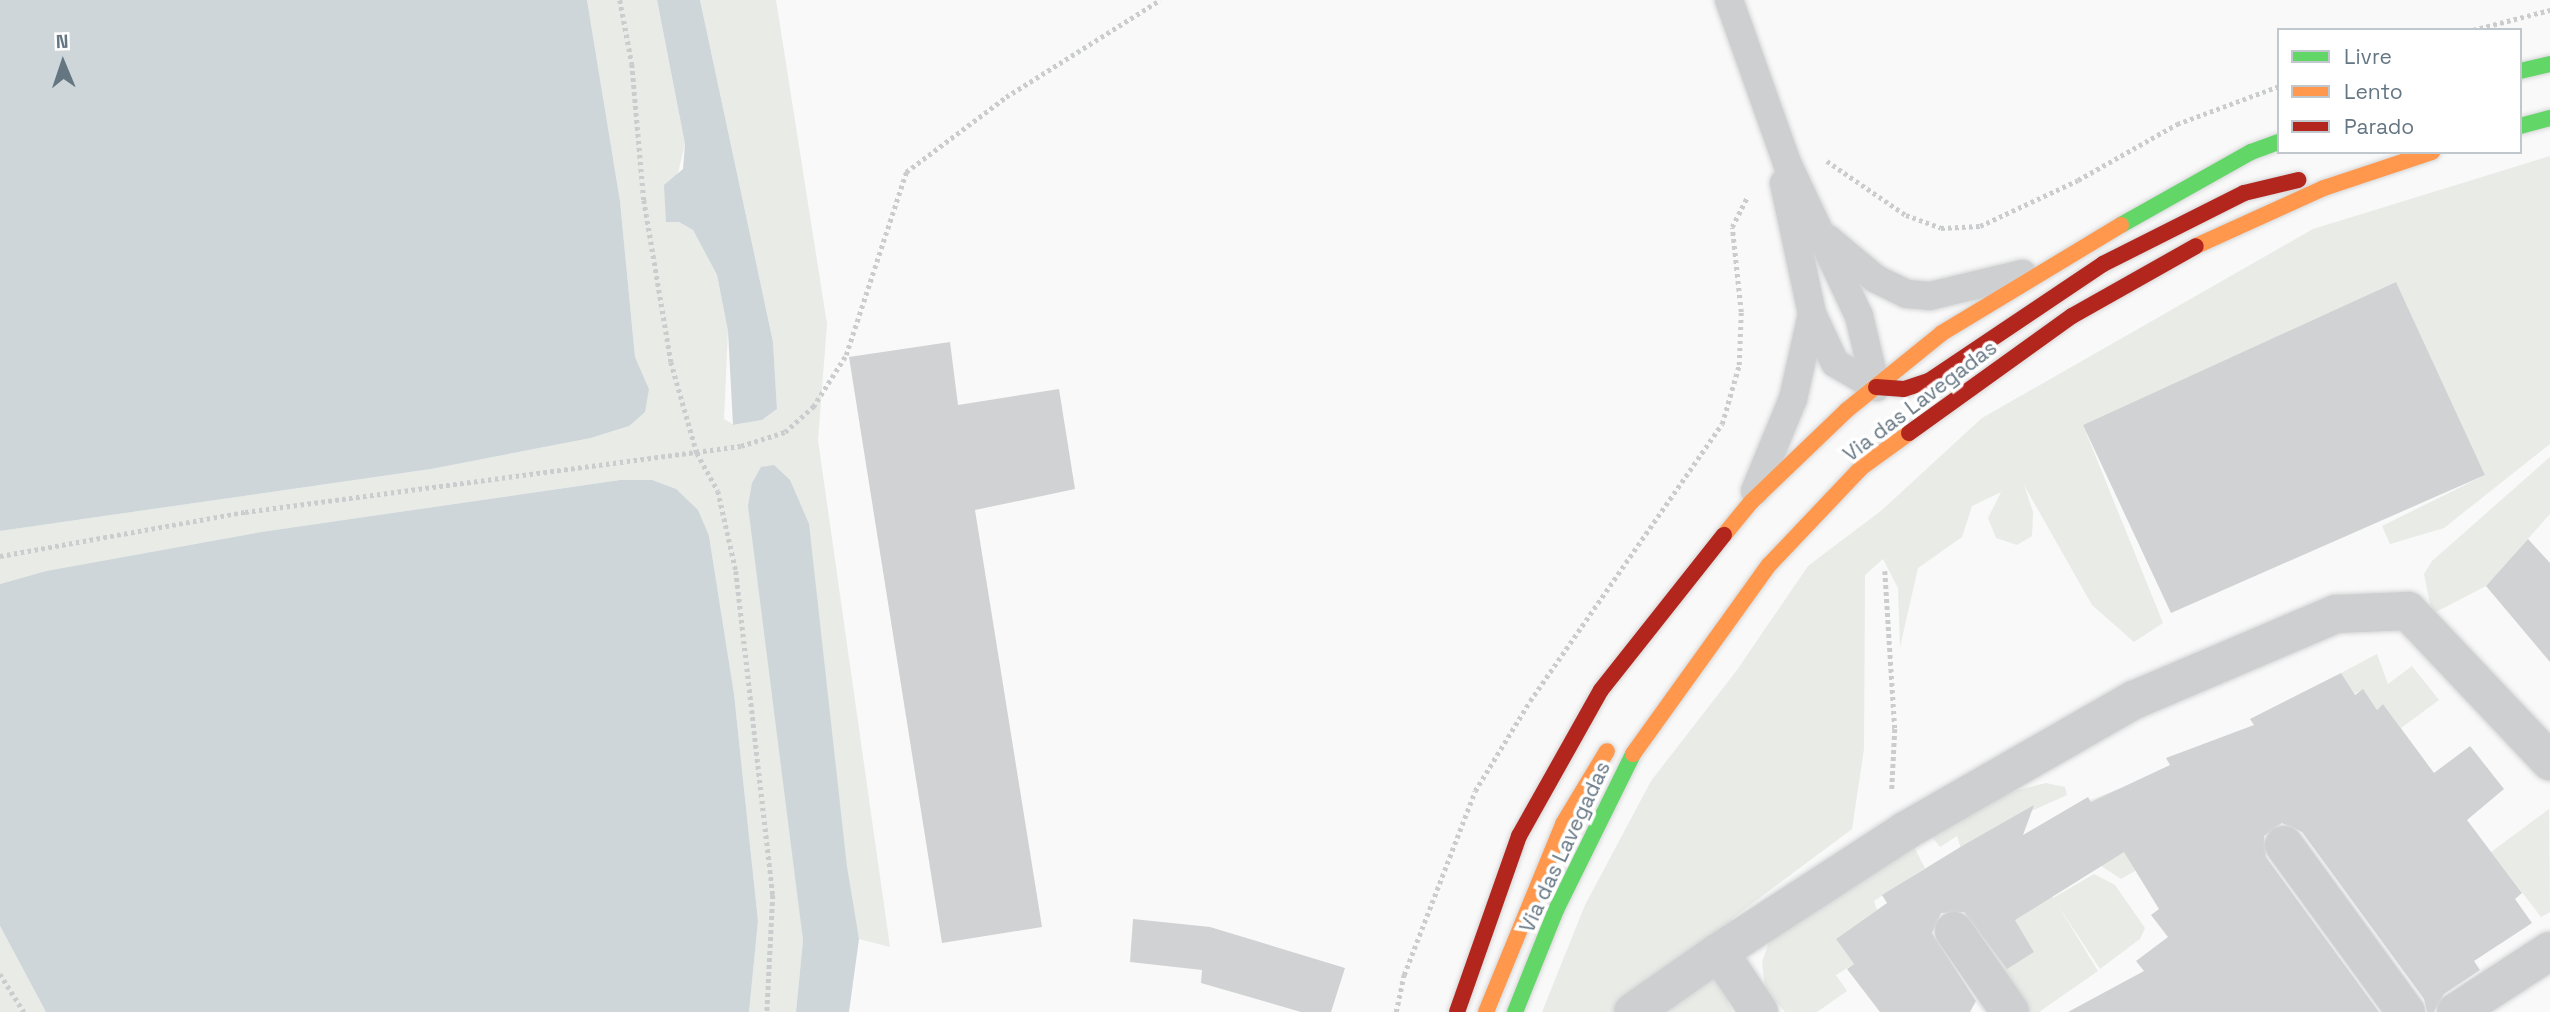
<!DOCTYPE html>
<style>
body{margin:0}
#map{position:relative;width:2550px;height:1012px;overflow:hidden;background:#f9f9f9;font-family:"Space Grotesk",sans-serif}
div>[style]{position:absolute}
.green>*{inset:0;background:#e8ebe6}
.water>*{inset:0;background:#ced6d9}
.building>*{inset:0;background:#d0d2d3}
.path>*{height:4.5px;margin-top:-2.25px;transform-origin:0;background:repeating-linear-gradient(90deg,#cbcccd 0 3.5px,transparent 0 7px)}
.roads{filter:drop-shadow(0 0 2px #d5d6d7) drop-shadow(0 0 2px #d5d6d7)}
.lane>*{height:28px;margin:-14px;padding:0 14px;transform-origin:14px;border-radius:14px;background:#cecfd0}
.street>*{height:38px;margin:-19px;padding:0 19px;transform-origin:19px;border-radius:19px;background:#cecfd0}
.fast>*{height:16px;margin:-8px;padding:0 8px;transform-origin:8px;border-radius:8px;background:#63d668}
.slow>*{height:16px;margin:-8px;padding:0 8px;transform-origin:8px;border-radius:8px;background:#ff974d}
.jam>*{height:16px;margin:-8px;padding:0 8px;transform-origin:8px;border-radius:8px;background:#b3261e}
span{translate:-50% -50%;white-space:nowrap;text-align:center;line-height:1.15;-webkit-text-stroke:7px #fff;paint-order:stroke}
.street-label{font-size:21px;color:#657683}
.legend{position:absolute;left:2277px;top:28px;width:245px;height:126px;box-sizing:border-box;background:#fff;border:2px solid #c1c8cd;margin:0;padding:9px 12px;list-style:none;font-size:21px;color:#657683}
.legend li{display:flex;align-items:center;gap:14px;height:35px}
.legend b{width:35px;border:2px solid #c1c8cd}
.north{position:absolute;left:28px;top:28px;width:70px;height:70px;-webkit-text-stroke:5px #fff;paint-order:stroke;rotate:358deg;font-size:19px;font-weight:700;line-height:28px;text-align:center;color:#657683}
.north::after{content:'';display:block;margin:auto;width:24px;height:32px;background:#657683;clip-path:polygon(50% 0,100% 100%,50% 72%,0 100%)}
</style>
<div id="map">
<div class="green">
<div style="clip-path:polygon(587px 0,657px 0,685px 144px,666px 222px,679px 222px,693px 230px,717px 275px,728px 331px,724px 419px,734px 425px,762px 420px,777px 409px,773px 342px,700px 0,776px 0,827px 324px,818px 440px,890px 947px,859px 939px,767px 465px,752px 483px,803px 940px,796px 1012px,749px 1012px,758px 921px,734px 694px,709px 536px,620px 480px,261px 532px,46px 571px,0 584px,0 531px,431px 469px,591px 438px,629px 426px,649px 389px,635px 357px,620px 201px)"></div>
<div style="clip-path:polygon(2550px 156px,2550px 444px,2444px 528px,2390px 544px,2382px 526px,2485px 475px,2396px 282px,2083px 425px,2163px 623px,2134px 642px,2092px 605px,2024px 485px,2033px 512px,2032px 536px,2017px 545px,1996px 538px,1988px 518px,2001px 492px,1972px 506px,1962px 537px,1918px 568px,1900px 647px,1898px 588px,1883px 559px,1865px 575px,1864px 749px,1852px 829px,1733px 918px,1714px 965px,1732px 1012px,1542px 1012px,1585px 905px,1651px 781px,1737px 670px,1808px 566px,1882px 510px,1982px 418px,2313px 229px)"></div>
<div style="clip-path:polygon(2550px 457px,2550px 514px,2486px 586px,2432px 614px,2424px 574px,2432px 561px)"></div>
<div style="clip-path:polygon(2377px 654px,2388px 684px,2412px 666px,2439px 700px,2401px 728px,2383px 704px,2377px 710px,2363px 690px,2353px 694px,2341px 673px)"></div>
<div style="clip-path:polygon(evenodd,2046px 783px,2065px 787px,2067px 795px,2007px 822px,2053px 898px,2094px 874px,2115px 885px,2145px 928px,2140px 939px,2100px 969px,2057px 904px,2098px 971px,2039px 1012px,2022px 1012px,1965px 930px,1983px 918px,1957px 836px,1940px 847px,1931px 836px,2001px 794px,2046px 783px,2007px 907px,2034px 952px,2019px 961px,2007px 907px)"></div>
<div style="clip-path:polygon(2121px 788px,2163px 855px,2121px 879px,2101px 866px,2123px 851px,2090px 800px)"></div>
<div style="clip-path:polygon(2549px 809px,2550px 912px,2541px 917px,2491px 852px)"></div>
<div style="clip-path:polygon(1913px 845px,1925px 868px,1874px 901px,1877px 910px,1836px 939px,1854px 964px,1836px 975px,1847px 991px,1817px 1012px,1785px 1012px,1765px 989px,1762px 962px,1770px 939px)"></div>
<div style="clip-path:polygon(0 926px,46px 1012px,0 1012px)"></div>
</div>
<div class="water">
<div style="clip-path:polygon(0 0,587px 0,620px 201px,635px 357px,649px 389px,645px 412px,629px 426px,591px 438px,431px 469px,0 531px)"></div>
<div style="clip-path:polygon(657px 0,700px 0,773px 342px,777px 409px,762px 420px,733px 425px,728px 331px,717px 275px,693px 230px,679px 222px,666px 222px,664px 185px,683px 169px,685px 144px)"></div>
<div style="clip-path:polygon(774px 465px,790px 480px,809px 524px,847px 867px,859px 939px,849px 1012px,796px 1012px,803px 940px,748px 506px,752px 483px,761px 467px)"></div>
<div style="clip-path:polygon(620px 480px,652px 480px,676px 489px,698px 510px,709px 536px,734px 694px,758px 921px,749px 1012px,46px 1012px,0 926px,0 584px,46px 571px,261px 532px)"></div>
</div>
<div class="building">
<div style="clip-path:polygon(2396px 282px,2485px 475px,2171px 613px,2083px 425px)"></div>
<div style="clip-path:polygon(950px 342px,958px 405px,1059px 389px,1075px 489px,975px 510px,1042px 927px,942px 943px,849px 357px)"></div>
<div style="clip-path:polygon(2528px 539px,2550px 563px,2550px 662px,2486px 586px)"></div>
<div style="clip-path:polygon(2341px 673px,2355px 695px,2363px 689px,2377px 710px,2383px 704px,2434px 773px,2470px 746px,2504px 789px,2467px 820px,2522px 893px,2515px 899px,2532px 923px,2474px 961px,2480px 970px,2444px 994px,2434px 1012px,2427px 1012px,2424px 999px,2302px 832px,2282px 823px,2264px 836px,2266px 857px,2379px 1012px,2068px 1012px,2144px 971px,2136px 961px,2168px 937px,2151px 915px,2159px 909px,2124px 852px,2015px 920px,2034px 952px,2007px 969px,1964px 912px,1941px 913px,1932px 933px,1976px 1001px,1970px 1012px,1880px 1012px,1847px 969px,1854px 964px,1836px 939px,1887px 903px,1882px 895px,1962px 846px,2034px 805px,2023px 835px,2088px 797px,2091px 802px,2170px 765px,2166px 758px,2254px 725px,2250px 719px)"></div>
<div style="clip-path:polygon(1133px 919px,1210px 927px,1345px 968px,1331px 1012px,1301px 1012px,1201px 983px,1202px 970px,1130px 962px)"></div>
</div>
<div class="path">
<div style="left:620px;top:0;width:65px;rotate:79.4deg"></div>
<div style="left:632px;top:64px;width:137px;rotate:85deg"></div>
<div style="left:644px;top:200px;width:164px;rotate:80.5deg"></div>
<div style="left:671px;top:362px;width:95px;rotate:74.1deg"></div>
<div style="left:697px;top:453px;width:43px;rotate:61.1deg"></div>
<div style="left:718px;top:491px;width:82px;rotate:77.3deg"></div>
<div style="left:736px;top:571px;width:326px;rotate:83.5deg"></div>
<div style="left:773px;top:895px;width:117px;rotate:92.9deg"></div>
<div style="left:2473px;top:30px;width:80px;rotate:-14.6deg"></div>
<div style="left:1827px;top:161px;width:96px;rotate:34.4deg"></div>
<div style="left:1906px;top:215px;width:37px;rotate:20deg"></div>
<div style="left:1941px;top:228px;width:39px;rotate:-3deg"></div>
<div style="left:1980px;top:226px;width:108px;rotate:-25.1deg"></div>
<div style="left:2078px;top:180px;width:114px;rotate:-29.5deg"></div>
<div style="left:2177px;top:124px;width:109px;rotate:-20.4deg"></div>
<div style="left:0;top:556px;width:249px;rotate:-10.2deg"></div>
<div style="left:245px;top:512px;width:500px;rotate:-7.58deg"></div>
<div style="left:741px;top:446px;width:46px;rotate:-17.7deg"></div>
<div style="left:785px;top:432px;width:38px;rotate:-42deg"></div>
<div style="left:813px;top:407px;width:62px;rotate:-57.6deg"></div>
<div style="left:846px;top:355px;width:193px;rotate:-71.8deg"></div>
<div style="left:906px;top:172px;width:125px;rotate:-36.9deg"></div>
<div style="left:1006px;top:97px;width:182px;rotate:-32.2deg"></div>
<div style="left:1885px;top:571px;width:158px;rotate:86.4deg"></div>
<div style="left:1895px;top:729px;width:60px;rotate:92.9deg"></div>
<div style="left:0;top:974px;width:45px;rotate:57.7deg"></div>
<div style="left:1396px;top:1012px;width:38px;rotate:-78deg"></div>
<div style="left:1404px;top:975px;width:197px;rotate:-68.9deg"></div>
<div style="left:1475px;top:791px;width:105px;rotate:-58.6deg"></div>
<div style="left:1530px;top:701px;width:337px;rotate:-55.3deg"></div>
<div style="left:1722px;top:424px;width:61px;rotate:-73.9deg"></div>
<div style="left:1739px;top:365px;width:53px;rotate:-87.8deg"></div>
<div style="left:1741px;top:312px;width:85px;rotate:-96deg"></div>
<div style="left:1732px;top:227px;width:33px;rotate:-63deg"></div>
</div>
<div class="roads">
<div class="lane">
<div style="left:1729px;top:0;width:173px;rotate:70.4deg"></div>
<div style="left:1787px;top:163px;width:169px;rotate:64.8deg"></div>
<div style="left:1859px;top:316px;width:73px;rotate:76.5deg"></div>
<div style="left:1784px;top:183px;width:134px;rotate:77.9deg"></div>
<div style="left:1812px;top:314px;width:54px;rotate:64.9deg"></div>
<div style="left:1835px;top:363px;width:48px;rotate:30.3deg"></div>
<div style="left:1828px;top:239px;width:62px;rotate:39.8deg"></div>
<div style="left:1876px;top:279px;width:34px;rotate:26deg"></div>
<div style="left:1907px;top:294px;width:23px;rotate:5deg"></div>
<div style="left:1930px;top:296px;width:95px;rotate:-13.4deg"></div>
<div style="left:1755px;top:491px;width:100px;rotate:-67.6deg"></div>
<div style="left:1793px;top:399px;width:87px;rotate:-77.4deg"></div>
</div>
<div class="street">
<div style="left:2284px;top:845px;width:207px;rotate:53.9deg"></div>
<div style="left:1954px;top:931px;width:98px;rotate:55.3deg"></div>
<div style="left:1633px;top:1012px;width:105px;rotate:-34.9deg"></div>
<div style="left:1759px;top:1012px;width:72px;rotate:-123.7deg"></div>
<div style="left:1719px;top:952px;width:222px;rotate:-33deg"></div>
<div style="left:1905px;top:831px;width:264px;rotate:-29.8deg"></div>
<div style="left:2134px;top:700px;width:220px;rotate:-23.1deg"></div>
<div style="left:2336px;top:614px;width:72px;rotate:-2.4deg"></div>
<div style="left:2408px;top:611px;width:207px;rotate:46.6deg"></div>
<div style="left:2456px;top:1012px;width:112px;rotate:-33deg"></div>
</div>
<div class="fast">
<div style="left:2520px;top:71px;width:31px;rotate:-13deg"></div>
<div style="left:2520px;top:126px;width:31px;rotate:-15deg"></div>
<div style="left:2121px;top:225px;width:149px;rotate:-29.3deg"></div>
<div style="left:2251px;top:152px;width:30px;rotate:-20deg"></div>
<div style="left:1515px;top:1012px;width:110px;rotate:-68.1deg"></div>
<div style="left:1556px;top:910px;width:174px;rotate:-63.7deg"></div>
</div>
<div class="slow">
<div style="left:2196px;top:246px;width:141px;rotate:-24.4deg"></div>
<div style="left:2324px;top:188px;width:114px;rotate:-18.4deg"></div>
<div style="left:1724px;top:535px;width:43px;rotate:-50.7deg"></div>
<div style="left:1751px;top:502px;width:133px;rotate:-43.8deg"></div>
<div style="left:1847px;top:410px;width:122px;rotate:-39deg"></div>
<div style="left:1942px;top:333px;width:209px;rotate:-31.1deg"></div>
<div style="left:1633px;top:754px;width:233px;rotate:-54.3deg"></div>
<div style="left:1769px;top:565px;width:135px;rotate:-46.5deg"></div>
<div style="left:1862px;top:467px;width:58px;rotate:-35.9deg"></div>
<div style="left:1486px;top:1012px;width:203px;rotate:-67.7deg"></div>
<div style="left:1563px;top:824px;width:85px;rotate:-58.9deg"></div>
</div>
<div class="jam">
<div style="left:1876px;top:387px;width:28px;rotate:4deg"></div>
<div style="left:1904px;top:389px;width:26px;rotate:-18deg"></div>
<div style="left:1929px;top:381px;width:210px;rotate:-33.9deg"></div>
<div style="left:2103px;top:264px;width:158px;rotate:-26.7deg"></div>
<div style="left:2244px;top:193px;width:56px;rotate:-13.5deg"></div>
<div style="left:1909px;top:433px;width:201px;rotate:-35.7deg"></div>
<div style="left:2072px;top:316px;width:142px;rotate:-29.4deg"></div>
<div style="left:1457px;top:1012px;width:187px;rotate:-70.6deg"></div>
<div style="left:1519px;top:836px;width:167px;rotate:-60.7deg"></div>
<div style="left:1601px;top:690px;width:198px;rotate:-51.6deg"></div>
</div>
</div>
<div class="street-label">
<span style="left:1920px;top:401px;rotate:-37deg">Via das Lavegadas</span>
<span style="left:1565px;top:847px;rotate:-65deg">Via das Lavegadas</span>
</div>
<ul class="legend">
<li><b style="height:9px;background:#63d668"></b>Livre</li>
<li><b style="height:9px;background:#ff974d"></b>Lento</li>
<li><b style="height:9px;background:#b3261e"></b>Parado</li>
</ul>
<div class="north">N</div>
</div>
